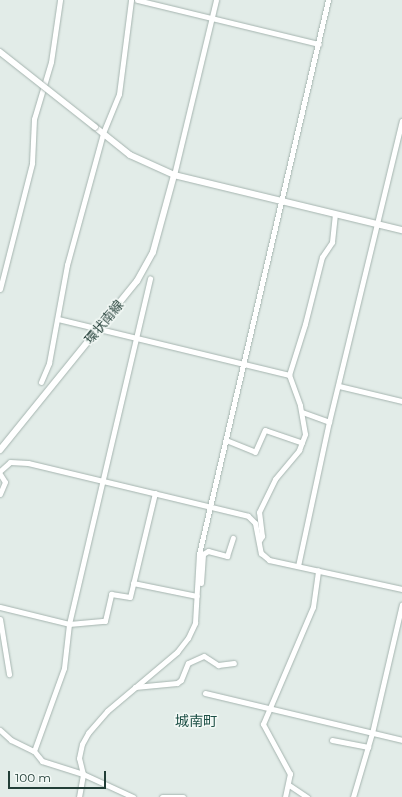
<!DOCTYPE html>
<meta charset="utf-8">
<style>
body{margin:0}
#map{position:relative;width:402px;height:797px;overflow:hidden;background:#e2ece8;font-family:Montserrat,"Noto Sans JP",sans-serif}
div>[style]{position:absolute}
.roads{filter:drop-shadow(0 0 1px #a5b4af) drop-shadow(0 0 1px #a5b4af)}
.minor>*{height:5px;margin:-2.5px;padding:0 2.5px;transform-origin:2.5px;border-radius:2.5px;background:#fff}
.tertiary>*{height:6px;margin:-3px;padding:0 3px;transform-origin:3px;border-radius:3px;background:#fff}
.bridges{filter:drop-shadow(0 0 1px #a5b4af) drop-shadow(0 0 1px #a5b4af)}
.tertiary-bridge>*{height:6px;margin:-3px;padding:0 3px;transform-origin:3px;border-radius:3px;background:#fff}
span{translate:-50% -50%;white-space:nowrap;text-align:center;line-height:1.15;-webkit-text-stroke:3px #f3f9f6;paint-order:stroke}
.street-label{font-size:13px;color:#223e37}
.neighbourhood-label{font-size:14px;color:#1e5046}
.scale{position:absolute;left:8px;top:771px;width:98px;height:18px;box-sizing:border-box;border:2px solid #223e37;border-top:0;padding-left:5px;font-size:12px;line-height:14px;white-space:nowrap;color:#223e37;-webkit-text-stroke:3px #f3f9f6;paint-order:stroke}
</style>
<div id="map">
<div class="roads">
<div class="minor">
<div style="left:137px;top:0;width:187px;rotate:13.6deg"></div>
<div style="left:174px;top:175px;width:180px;rotate:-76.5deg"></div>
<div style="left:0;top:289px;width:130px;rotate:-75.7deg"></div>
<div style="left:32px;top:163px;width:44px;rotate:-87.4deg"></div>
<div style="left:34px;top:119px;width:59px;rotate:-73.4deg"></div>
<div style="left:51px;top:62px;width:63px;rotate:-81.7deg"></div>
<div style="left:58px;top:319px;width:238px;rotate:13.6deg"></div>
<div style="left:41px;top:382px;width:21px;rotate:-67deg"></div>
<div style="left:49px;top:363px;width:100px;rotate:-79.6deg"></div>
<div style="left:67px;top:265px;width:137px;rotate:-74.7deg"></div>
<div style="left:103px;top:133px;width:42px;rotate:-67.7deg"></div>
<div style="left:119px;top:94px;width:95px;rotate:-82.7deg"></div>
<div style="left:339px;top:386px;width:65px;rotate:13.4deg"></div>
<div style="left:302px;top:412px;width:29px;rotate:20deg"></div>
<div style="left:226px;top:440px;width:31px;rotate:22deg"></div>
<div style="left:255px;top:452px;width:24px;rotate:-66deg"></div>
<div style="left:265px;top:430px;width:39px;rotate:19deg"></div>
<div style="left:0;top:471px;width:13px;rotate:-42deg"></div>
<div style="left:10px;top:462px;width:18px;rotate:3deg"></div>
<div style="left:28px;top:463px;width:226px;rotate:13.5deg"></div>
<div style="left:248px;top:516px;width:10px;rotate:45deg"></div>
<div style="left:255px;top:523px;width:31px;rotate:79deg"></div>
<div style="left:261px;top:553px;width:11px;rotate:41deg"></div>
<div style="left:269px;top:560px;width:136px;rotate:12.3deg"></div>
<div style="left:0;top:474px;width:9px;rotate:58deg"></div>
<div style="left:5px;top:482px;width:13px;rotate:113deg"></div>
<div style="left:259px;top:541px;width:6px;rotate:-59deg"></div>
<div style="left:262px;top:536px;width:24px;rotate:-97deg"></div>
<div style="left:259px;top:512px;width:37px;rotate:-64deg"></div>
<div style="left:275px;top:479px;width:38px;rotate:-50deg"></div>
<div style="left:299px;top:450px;width:17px;rotate:-69deg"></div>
<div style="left:305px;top:434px;width:29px;rotate:-100deg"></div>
<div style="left:300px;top:405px;width:32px;rotate:-110deg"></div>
<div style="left:289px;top:375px;width:53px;rotate:-72.6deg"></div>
<div style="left:305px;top:324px;width:69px;rotate:-75.8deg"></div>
<div style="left:322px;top:257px;width:18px;rotate:-56deg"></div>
<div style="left:332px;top:242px;width:28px;rotate:-84deg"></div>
<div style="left:298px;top:566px;width:147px;rotate:-77.9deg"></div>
<div style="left:329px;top:422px;width:310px;rotate:-76.4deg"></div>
<div style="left:133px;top:583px;width:65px;rotate:11.5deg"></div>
<div style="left:201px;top:583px;width:29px;rotate:-86deg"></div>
<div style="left:203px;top:554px;width:6px;rotate:-31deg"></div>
<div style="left:208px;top:551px;width:20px;rotate:15deg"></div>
<div style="left:227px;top:556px;width:19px;rotate:-72deg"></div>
<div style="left:0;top:607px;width:71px;rotate:13.8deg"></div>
<div style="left:69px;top:624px;width:36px;rotate:-5deg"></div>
<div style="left:105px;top:621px;width:28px;rotate:-77deg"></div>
<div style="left:111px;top:594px;width:19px;rotate:9deg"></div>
<div style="left:130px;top:597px;width:107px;rotate:-76.5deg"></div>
<div style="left:0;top:619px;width:56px;rotate:80.7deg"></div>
<div style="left:135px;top:687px;width:42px;rotate:-5.4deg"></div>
<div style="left:177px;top:683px;width:5px;rotate:-37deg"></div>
<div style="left:181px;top:680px;width:18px;rotate:-68deg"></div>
<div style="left:188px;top:663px;width:17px;rotate:-24deg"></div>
<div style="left:204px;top:656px;width:17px;rotate:33deg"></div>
<div style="left:218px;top:665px;width:16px;rotate:-7deg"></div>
<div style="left:205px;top:693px;width:203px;rotate:13.4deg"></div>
<div style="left:0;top:730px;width:15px;rotate:42deg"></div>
<div style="left:11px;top:740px;width:25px;rotate:26deg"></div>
<div style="left:34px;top:751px;width:13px;rotate:51deg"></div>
<div style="left:42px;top:761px;width:43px;rotate:17.6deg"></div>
<div style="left:83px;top:774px;width:55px;rotate:24.7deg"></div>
<div style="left:332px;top:740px;width:37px;rotate:11deg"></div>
<div style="left:34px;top:751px;width:88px;rotate:-70.1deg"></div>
<div style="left:64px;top:668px;width:44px;rotate:-83.5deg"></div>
<div style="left:69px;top:624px;width:355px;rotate:-76.8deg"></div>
<div style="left:289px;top:785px;width:22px;rotate:34deg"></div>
<div style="left:79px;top:797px;width:23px;rotate:-80deg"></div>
<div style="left:83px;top:774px;width:16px;rotate:-104deg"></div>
<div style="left:79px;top:758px;width:14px;rotate:-78deg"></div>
<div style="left:82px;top:744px;width:13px;rotate:-61deg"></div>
<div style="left:88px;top:733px;width:29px;rotate:-49deg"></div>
<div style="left:107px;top:711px;width:92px;rotate:-40.1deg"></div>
<div style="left:177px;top:652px;width:18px;rotate:-52deg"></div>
<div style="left:188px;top:638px;width:17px;rotate:-65deg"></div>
<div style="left:195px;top:623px;width:69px;rotate:-86.7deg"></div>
<div style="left:199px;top:554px;width:569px;rotate:-76.89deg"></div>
<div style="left:162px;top:797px;width:21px"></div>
<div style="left:285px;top:797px;width:24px;rotate:-78deg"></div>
<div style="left:290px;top:774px;width:57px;rotate:-118.4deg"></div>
<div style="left:263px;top:724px;width:127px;rotate:-66.9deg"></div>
<div style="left:313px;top:607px;width:37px;rotate:-82deg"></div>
<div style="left:353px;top:797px;width:67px;rotate:-73.5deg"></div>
<div style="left:372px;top:733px;width:132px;rotate:-76.9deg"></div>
</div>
<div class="tertiary">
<div style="left:95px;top:127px;width:45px;rotate:38.7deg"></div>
<div style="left:130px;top:155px;width:48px;rotate:24.4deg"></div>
<div style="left:174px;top:175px;width:235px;rotate:13.6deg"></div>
<div style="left:0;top:450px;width:218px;rotate:-51deg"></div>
<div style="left:137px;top:281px;width:33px;rotate:-61deg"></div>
<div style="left:153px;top:252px;width:80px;rotate:-74.7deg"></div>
</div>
</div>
<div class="bridges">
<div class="tertiary-bridge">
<div style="left:0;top:52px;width:121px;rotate:38.3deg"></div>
</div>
</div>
<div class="street-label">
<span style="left:104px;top:322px;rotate:-50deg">環状南線</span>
</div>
<div class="neighbourhood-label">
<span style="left:196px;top:721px">城南町</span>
</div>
<div class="scale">100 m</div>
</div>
